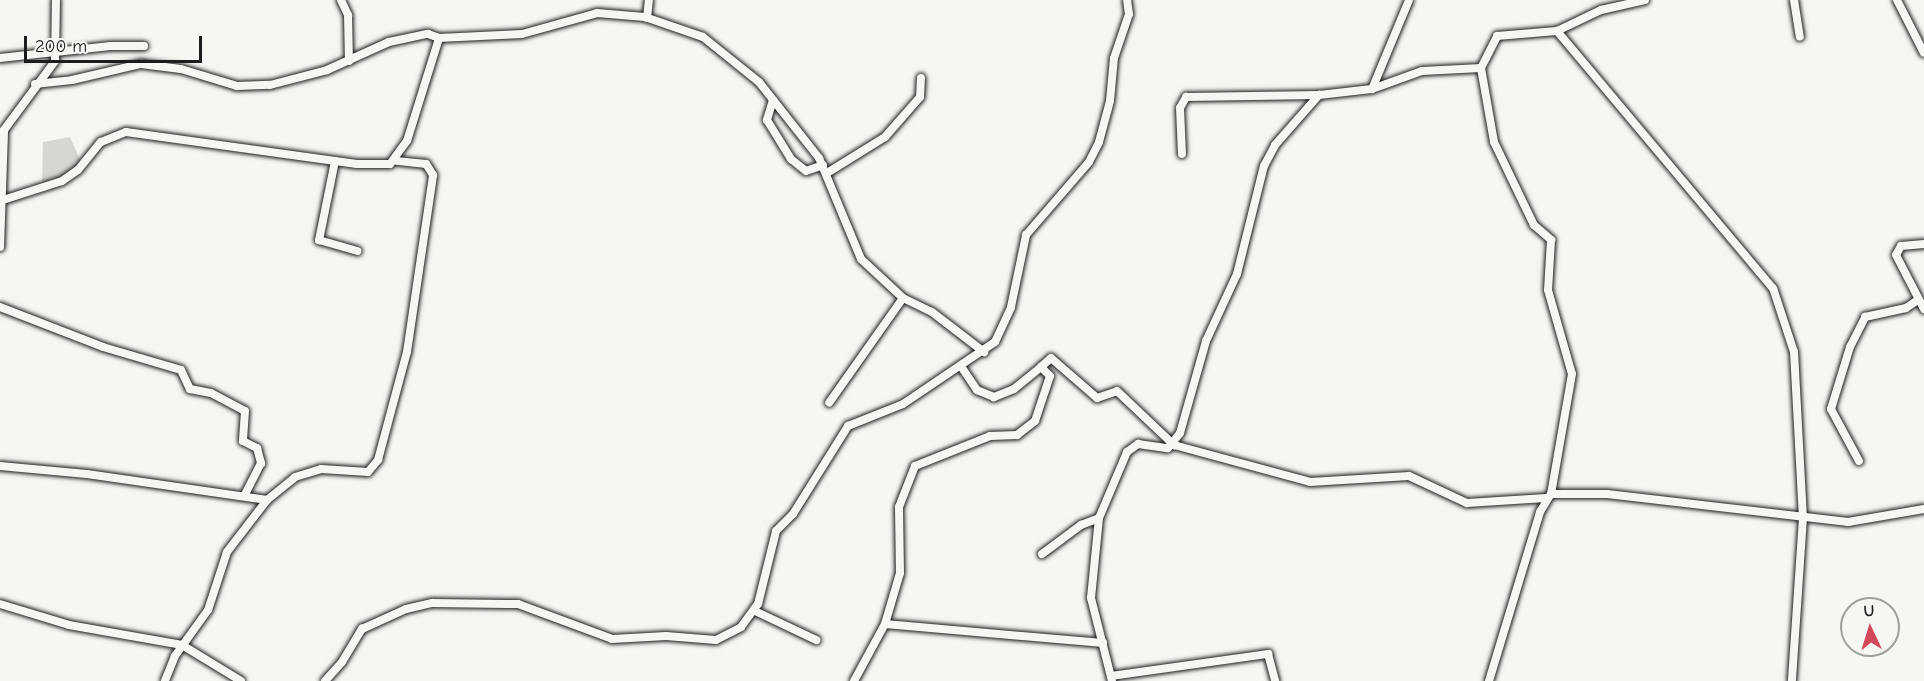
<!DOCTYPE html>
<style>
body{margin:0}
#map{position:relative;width:1924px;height:681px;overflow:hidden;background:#f6f6f2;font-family:"Comic Neue",sans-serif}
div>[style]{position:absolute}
.green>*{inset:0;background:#d6d6d2}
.roads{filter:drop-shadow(0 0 2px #1c1c1c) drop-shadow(0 0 2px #1c1c1c)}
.minor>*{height:8px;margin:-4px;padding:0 4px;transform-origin:4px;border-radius:4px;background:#f6f6f2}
span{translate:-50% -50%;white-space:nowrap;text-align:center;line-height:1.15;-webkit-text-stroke:6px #f6f6f2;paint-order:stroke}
.north{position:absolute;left:1840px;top:597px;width:60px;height:60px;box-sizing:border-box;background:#f6f6f2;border:2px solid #9f9f9c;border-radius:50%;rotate:356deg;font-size:16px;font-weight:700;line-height:24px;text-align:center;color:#1c1c1c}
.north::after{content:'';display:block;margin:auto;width:21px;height:27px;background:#d1495b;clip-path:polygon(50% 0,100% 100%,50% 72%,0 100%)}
.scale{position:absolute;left:24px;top:36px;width:178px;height:27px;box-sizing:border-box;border:3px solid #1c1c1c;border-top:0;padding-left:8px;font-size:18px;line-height:21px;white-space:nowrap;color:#1c1c1c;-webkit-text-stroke:4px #f6f6f2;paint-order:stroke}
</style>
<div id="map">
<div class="green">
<div style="clip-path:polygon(70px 137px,81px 162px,60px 179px,42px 184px,43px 142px)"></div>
</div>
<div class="roads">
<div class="minor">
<div style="left:341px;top:0;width:17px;rotate:65deg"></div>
<div style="left:348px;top:15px;width:46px;rotate:88.8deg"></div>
<div style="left:1794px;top:0;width:37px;rotate:81deg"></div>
<div style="left:1897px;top:0;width:59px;rotate:63deg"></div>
<div style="left:647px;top:18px;width:18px;rotate:-84deg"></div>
<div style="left:1557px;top:31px;width:336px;rotate:50deg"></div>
<div style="left:1773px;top:288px;width:67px;rotate:71.8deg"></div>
<div style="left:1794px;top:352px;width:166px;rotate:86.9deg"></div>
<div style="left:1803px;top:518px;width:163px;rotate:93.9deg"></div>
<div style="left:0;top:58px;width:111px;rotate:-6.2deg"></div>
<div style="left:110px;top:46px;width:34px"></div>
<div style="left:1481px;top:68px;width:75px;rotate:80deg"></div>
<div style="left:1494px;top:142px;width:92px;rotate:64.3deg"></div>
<div style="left:1534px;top:225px;width:23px;rotate:41deg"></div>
<div style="left:1551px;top:240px;width:50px;rotate:93.4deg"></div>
<div style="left:1548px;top:290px;width:87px;rotate:74.1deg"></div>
<div style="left:1572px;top:374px;width:122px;rotate:99.9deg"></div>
<div style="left:35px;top:84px;width:37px;rotate:-6deg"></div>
<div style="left:72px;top:80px;width:71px;rotate:-13.1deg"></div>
<div style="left:141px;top:64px;width:40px;rotate:7.1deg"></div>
<div style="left:181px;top:69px;width:59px;rotate:16.9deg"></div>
<div style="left:237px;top:86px;width:33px;rotate:-2deg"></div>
<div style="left:270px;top:85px;width:59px;rotate:-14.7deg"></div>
<div style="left:327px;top:70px;width:68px;rotate:-24.3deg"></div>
<div style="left:389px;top:42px;width:40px;rotate:-12deg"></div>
<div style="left:428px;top:34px;width:12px;rotate:20deg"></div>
<div style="left:1372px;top:89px;width:96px;rotate:-67.4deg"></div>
<div style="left:773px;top:100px;width:21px;rotate:107deg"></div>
<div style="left:767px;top:120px;width:46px;rotate:58.4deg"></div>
<div style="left:791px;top:159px;width:19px;rotate:39deg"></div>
<div style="left:806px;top:171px;width:18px;rotate:-19deg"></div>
<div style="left:1182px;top:154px;width:46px;rotate:-92.5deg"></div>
<div style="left:1180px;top:108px;width:13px;rotate:-61deg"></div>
<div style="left:1186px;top:97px;width:133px;rotate:-0.9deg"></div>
<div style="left:335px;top:161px;width:81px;rotate:101.4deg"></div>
<div style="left:319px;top:240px;width:40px;rotate:16deg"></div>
<div style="left:827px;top:173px;width:68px;rotate:-31.8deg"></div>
<div style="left:885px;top:137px;width:53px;rotate:-48.8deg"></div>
<div style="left:920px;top:97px;width:19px;rotate:-87deg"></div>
<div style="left:3px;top:200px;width:62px;rotate:-17.9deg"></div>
<div style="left:62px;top:181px;width:19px;rotate:-35deg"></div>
<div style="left:78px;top:170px;width:36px;rotate:-51deg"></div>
<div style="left:101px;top:142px;width:27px;rotate:-22deg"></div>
<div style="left:126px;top:132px;width:233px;rotate:7.9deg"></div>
<div style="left:357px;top:164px;width:33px"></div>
<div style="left:390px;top:164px;width:29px;rotate:-54deg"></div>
<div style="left:407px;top:141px;width:108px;rotate:-72.7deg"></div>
<div style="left:439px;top:38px;width:83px;rotate:-2.8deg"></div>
<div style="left:522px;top:34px;width:78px;rotate:-15.6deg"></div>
<div style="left:597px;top:13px;width:48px;rotate:4.8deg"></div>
<div style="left:645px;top:17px;width:61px;rotate:19deg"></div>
<div style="left:703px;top:37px;width:72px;rotate:38.8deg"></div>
<div style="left:759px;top:82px;width:97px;rotate:51.7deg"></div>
<div style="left:819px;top:158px;width:109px;rotate:67.4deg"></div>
<div style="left:861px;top:259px;width:57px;rotate:42.9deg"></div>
<div style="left:903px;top:298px;width:128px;rotate:125.2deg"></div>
<div style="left:1924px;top:244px;width:23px;rotate:175deg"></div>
<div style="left:1901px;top:246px;width:10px;rotate:119deg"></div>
<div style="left:1896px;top:255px;width:61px;rotate:62.6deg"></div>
<div style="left:0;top:247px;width:117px;rotate:-88deg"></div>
<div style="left:4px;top:130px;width:86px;rotate:-53.5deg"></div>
<div style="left:55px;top:61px;width:61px;rotate:-89.1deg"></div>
<div style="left:903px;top:298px;width:32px;rotate:26deg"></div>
<div style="left:932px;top:312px;width:66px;rotate:37.6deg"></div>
<div style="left:0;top:307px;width:110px;rotate:21.2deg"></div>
<div style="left:103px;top:347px;width:81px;rotate:16.4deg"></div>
<div style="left:181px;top:370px;width:21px;rotate:65deg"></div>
<div style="left:190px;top:389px;width:21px;rotate:11deg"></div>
<div style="left:211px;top:393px;width:38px;rotate:28deg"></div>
<div style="left:245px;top:411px;width:30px;rotate:94deg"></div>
<div style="left:243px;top:441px;width:16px;rotate:27deg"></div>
<div style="left:257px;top:448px;width:16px;rotate:75deg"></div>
<div style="left:261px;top:463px;width:37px;rotate:117deg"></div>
<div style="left:1041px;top:367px;width:13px;rotate:-42deg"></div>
<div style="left:1051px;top:358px;width:61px;rotate:41deg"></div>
<div style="left:1097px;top:398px;width:21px;rotate:-19deg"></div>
<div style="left:1117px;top:391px;width:79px;rotate:43.5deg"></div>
<div style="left:1174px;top:445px;width:141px;rotate:15.2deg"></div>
<div style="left:1310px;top:482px;width:99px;rotate:-3.5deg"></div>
<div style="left:1409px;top:476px;width:64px;rotate:25deg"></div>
<div style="left:1467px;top:503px;width:79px;rotate:-3.6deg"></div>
<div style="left:1859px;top:461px;width:59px;rotate:-118.3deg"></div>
<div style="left:1831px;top:409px;width:65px;rotate:-73deg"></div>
<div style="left:1850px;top:347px;width:34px;rotate:-63deg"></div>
<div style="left:1865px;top:317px;width:42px;rotate:-12.4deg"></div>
<div style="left:1906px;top:308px;width:14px;rotate:-34deg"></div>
<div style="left:0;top:466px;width:87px;rotate:5.3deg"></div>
<div style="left:87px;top:474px;width:182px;rotate:8.2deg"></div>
<div style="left:267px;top:500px;width:66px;rotate:127.6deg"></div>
<div style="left:227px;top:552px;width:61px;rotate:108.1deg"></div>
<div style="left:208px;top:610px;width:57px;rotate:125.7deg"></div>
<div style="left:175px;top:656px;width:27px;rotate:112deg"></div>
<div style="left:267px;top:500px;width:36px;rotate:-39deg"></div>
<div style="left:295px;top:477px;width:27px;rotate:-17deg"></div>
<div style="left:321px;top:469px;width:47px;rotate:3.7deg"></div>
<div style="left:368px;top:472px;width:16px;rotate:-50deg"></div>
<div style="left:378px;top:460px;width:112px;rotate:-75deg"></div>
<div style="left:407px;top:352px;width:179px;rotate:-81.6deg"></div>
<div style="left:433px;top:175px;width:13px;rotate:-122deg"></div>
<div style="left:426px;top:164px;width:30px;rotate:-174deg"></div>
<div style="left:1042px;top:554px;width:49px;rotate:-36.6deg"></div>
<div style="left:1081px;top:525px;width:19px;rotate:-21deg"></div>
<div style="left:0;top:604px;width:72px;rotate:16.9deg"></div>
<div style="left:69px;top:625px;width:115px;rotate:10deg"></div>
<div style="left:182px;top:645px;width:69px;rotate:31.4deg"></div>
<div style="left:755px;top:611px;width:68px;rotate:25.4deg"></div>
<div style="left:885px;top:624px;width:219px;rotate:5deg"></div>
<div style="left:1111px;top:676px;width:159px;rotate:-8deg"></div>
<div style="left:1268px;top:654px;width:28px;rotate:75deg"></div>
<div style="left:325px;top:681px;width:25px;rotate:-48deg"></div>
<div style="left:342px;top:662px;width:39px;rotate:-59deg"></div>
<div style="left:362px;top:629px;width:48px;rotate:-24.4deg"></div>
<div style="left:406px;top:609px;width:27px;rotate:-13deg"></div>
<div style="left:432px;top:603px;width:86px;rotate:0.7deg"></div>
<div style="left:518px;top:604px;width:100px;rotate:20.4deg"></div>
<div style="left:612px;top:639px;width:54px;rotate:-3.2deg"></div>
<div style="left:666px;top:636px;width:50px;rotate:4.6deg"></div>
<div style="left:716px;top:640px;width:28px;rotate:-27deg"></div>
<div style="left:741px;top:627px;width:29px;rotate:-54deg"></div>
<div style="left:758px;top:604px;width:75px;rotate:-76.1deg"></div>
<div style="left:776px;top:531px;width:24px;rotate:-45deg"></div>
<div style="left:793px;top:514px;width:104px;rotate:-58deg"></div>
<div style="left:848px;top:426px;width:59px;rotate:-21.8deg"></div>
<div style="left:903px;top:404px;width:111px;rotate:-34deg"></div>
<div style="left:995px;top:342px;width:38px;rotate:-65deg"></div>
<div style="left:1011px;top:307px;width:74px;rotate:-78.2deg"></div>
<div style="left:1026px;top:235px;width:96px;rotate:-49.2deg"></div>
<div style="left:1089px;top:162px;width:22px;rotate:-63deg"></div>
<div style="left:1099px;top:142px;width:42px;rotate:-75deg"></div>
<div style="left:1110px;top:101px;width:43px;rotate:-84.7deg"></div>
<div style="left:1114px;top:58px;width:46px;rotate:-71.2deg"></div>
<div style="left:1129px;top:14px;width:14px;rotate:-98deg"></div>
<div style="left:854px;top:681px;width:65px;rotate:-61.5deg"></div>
<div style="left:885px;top:624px;width:53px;rotate:-73.6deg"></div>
<div style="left:900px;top:573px;width:66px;rotate:-90.9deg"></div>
<div style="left:899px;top:507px;width:44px;rotate:-68.7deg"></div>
<div style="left:915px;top:466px;width:81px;rotate:-21.8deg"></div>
<div style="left:990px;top:436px;width:27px;rotate:-2deg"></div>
<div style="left:1017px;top:435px;width:23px;rotate:-38deg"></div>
<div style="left:1035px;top:421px;width:47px;rotate:-71.6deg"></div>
<div style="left:1050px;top:376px;width:13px;rotate:-135deg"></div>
<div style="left:1041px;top:367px;width:35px;rotate:141deg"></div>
<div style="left:1014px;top:389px;width:22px;rotate:158deg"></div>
<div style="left:994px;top:397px;width:18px;rotate:-158deg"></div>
<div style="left:977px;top:390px;width:29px;rotate:-124deg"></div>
<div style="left:1112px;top:681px;width:86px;rotate:-104.2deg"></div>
<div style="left:1091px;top:598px;width:80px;rotate:-84.3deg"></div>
<div style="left:1099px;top:518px;width:72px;rotate:-67deg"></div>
<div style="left:1127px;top:452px;width:14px;rotate:-36deg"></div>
<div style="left:1138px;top:444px;width:30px;rotate:8deg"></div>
<div style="left:1168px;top:448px;width:19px;rotate:-51deg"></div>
<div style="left:1180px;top:433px;width:96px;rotate:-74.2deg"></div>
<div style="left:1206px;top:341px;width:74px;rotate:-65.2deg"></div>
<div style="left:1237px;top:274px;width:111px;rotate:-76deg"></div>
<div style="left:1264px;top:166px;width:24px;rotate:-62deg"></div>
<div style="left:1275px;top:145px;width:67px;rotate:-48.7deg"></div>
<div style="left:1319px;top:95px;width:53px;rotate:-6.5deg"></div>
<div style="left:1372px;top:89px;width:53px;rotate:-19.8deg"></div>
<div style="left:1422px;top:71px;width:59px;rotate:-2.9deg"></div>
<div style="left:1481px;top:68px;width:36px;rotate:-63deg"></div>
<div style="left:1497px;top:36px;width:60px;rotate:-4.8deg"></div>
<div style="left:1557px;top:31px;width:49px;rotate:-25.5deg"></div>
<div style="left:1601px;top:10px;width:45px;rotate:-12.8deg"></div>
<div style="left:1489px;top:681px;width:177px;rotate:-73.2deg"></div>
<div style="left:1540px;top:512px;width:21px;rotate:-59deg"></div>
<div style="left:1551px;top:494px;width:56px"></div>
<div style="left:1607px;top:494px;width:243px;rotate:6.6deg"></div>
<div style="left:1848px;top:522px;width:77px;rotate:-9.7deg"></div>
</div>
</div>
<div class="north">U</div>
<div class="scale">200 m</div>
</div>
